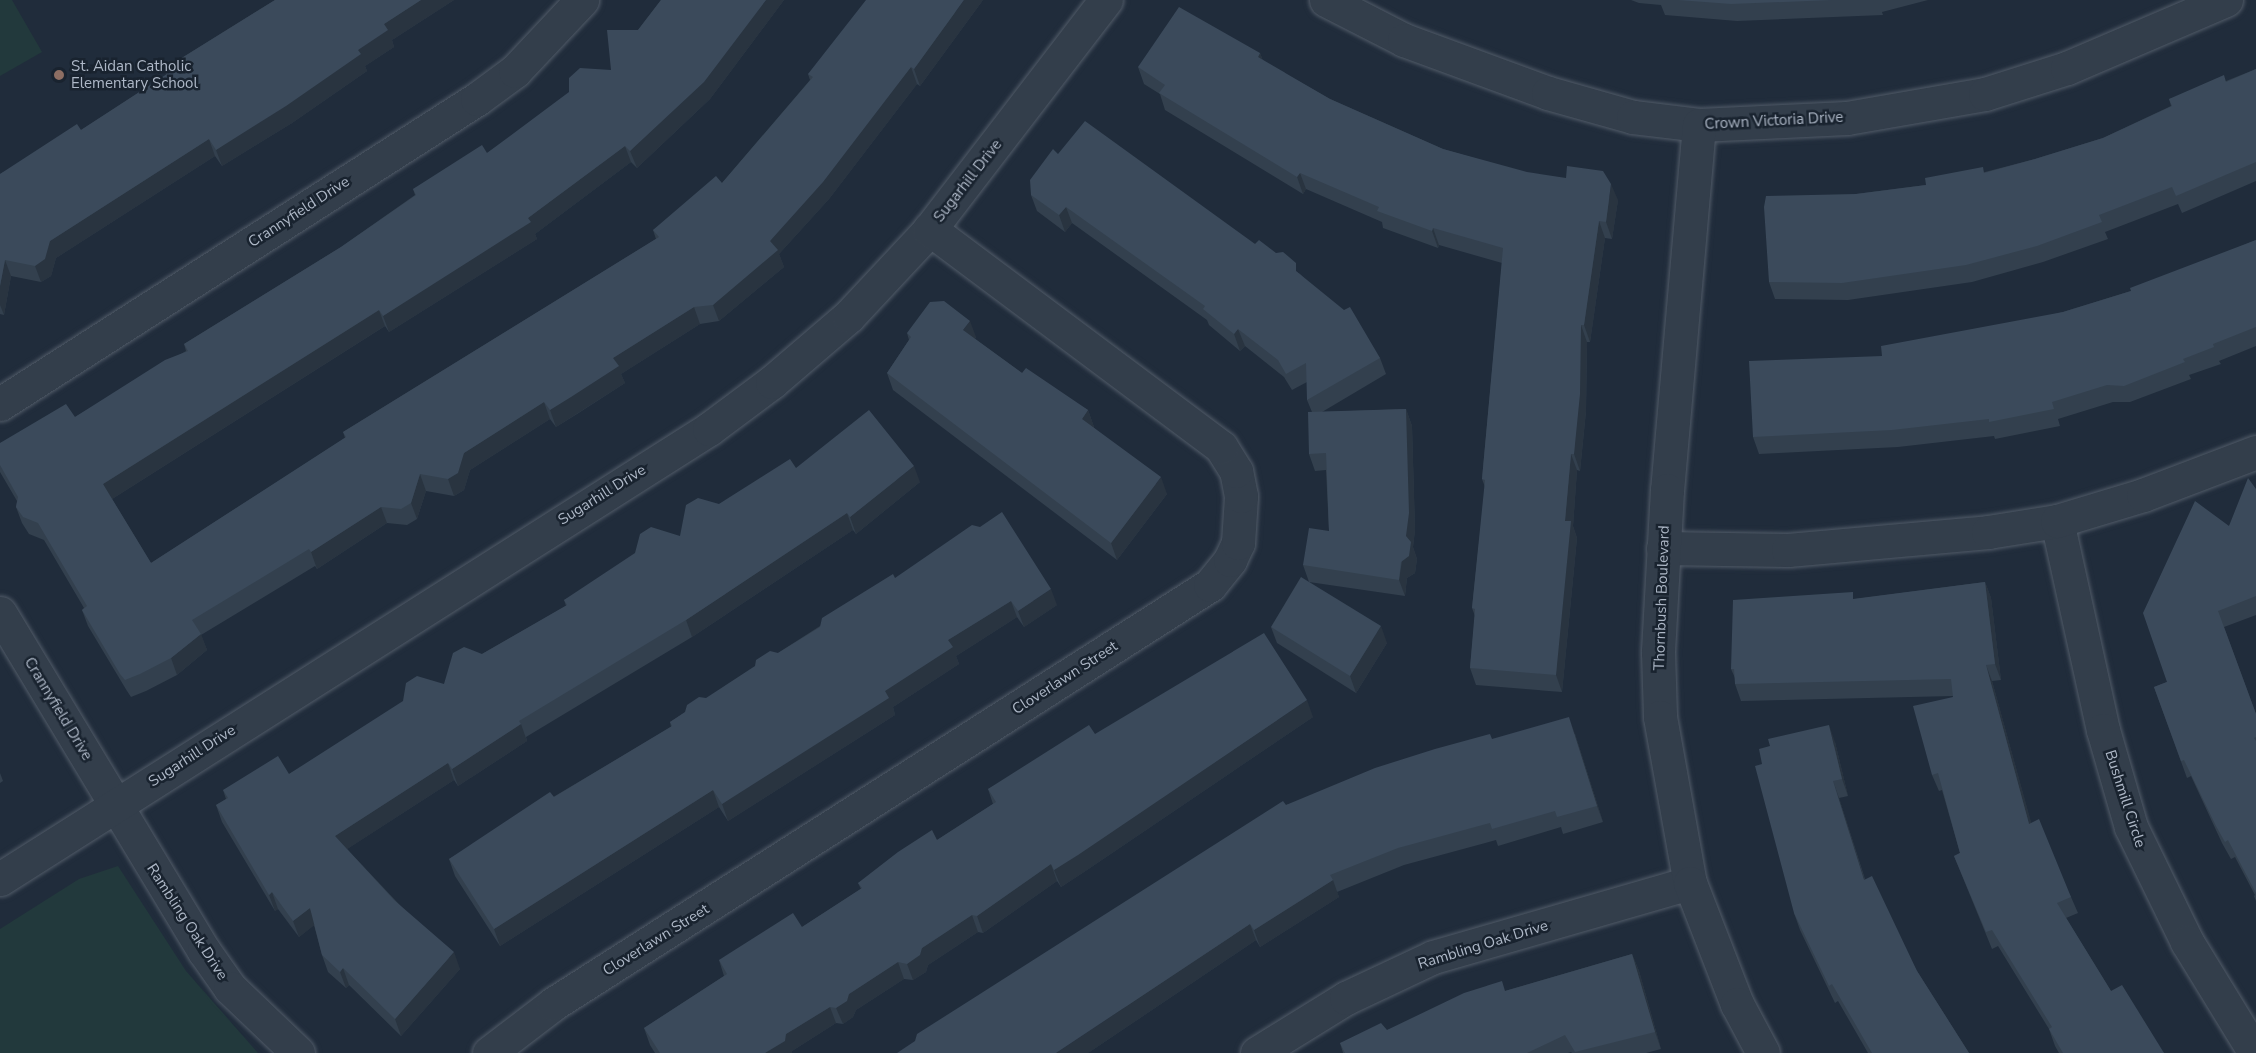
<!DOCTYPE html>
<style>
body{margin:0}
#map{position:relative;width:2256px;height:1053px;overflow:hidden;background:#202c3b;font-family:"Nunito Sans",sans-serif}
div>[style]{position:absolute}
.green>*{inset:0;background:#22393c}
.roads{filter:drop-shadow(0 0 2px #515b68) drop-shadow(0 0 2px #515b68)}
.minor>*{height:33px;margin:-16.5px;padding:0 16.5px;transform-origin:16.5px;border-radius:16.5px;background:#333e4b}
.tertiary>*{height:33px;margin:-16.5px;padding:0 16.5px;transform-origin:16.5px;border-radius:16.5px;background:#333e4b}
.wall>*{inset:0;background:#33404e}
.shaded-wall>*{inset:0;background:#293440}
.building>*{inset:0;background:#3b4a5b}
.dots>*{width:16px;height:16px;translate:-50% -50%;box-sizing:border-box;border:3px solid #19232f;border-radius:50%}
span{translate:-50% -50%;white-space:nowrap;text-align:center;line-height:1.15;-webkit-text-stroke:5px #19232f;paint-order:stroke}
.poi-label{font-size:15px;color:#aeb8c7}
.left{translate:0 -50%;text-align:left}
.street-label{font-size:15px;color:#aeb8c7}
</style>
<div id="map">
<div class="green">
<div style="clip-path:polygon(0 0,12px 0,42px 52px,0 76px)"></div>
<div style="clip-path:polygon(118px 866px,186px 971px,258px 1053px,0 1053px,0 929px,79px 879px)"></div>
</div>
<div class="roads">
<div class="minor">
<div style="left:0;top:404px;width:566px;rotate:-32.6deg"></div>
<div style="left:477px;top:99px;width:47px;rotate:-36.4deg"></div>
<div style="left:515px;top:71px;width:98px;rotate:-46.7deg"></div>
<div style="left:2057px;top:521px;width:214px;rotate:77.6deg"></div>
<div style="left:2103px;top:730px;width:101px;rotate:73.9deg"></div>
<div style="left:2131px;top:827px;width:128px;rotate:64deg"></div>
<div style="left:2187px;top:942px;width:130px;rotate:58.5deg"></div>
<div style="left:1663px;top:548px;width:125px;rotate:0.9deg"></div>
<div style="left:1788px;top:550px;width:201px;rotate:-5.1deg"></div>
<div style="left:1988px;top:532px;width:70px;rotate:-9.1deg"></div>
<div style="left:2057px;top:521px;width:90px;rotate:-16.8deg"></div>
<div style="left:2143px;top:495px;width:121px;rotate:-20.8deg"></div>
<div style="left:0;top:613px;width:395px;rotate:58.9deg"></div>
<div style="left:204px;top:951px;width:45px;rotate:54.9deg"></div>
<div style="left:230px;top:988px;width:94px;rotate:43.7deg"></div>
<div style="left:0;top:879px;width:840px;rotate:-32.4deg"></div>
<div style="left:709px;top:429px;width:79px;rotate:-36.7deg"></div>
<div style="left:772px;top:382px;width:101px;rotate:-40.6deg"></div>
<div style="left:849px;top:316px;width:119px;rotate:-47deg"></div>
<div style="left:930px;top:229px;width:289px;rotate:-52.5deg"></div>
<div style="left:489px;top:1053px;width:81px;rotate:-37.4deg"></div>
<div style="left:553px;top:1004px;width:779px;rotate:-32.53deg"></div>
<div style="left:1210px;top:585px;width:32px;rotate:-51deg"></div>
<div style="left:1230px;top:560px;width:19px;rotate:-65deg"></div>
<div style="left:1238px;top:543px;width:47px;rotate:-86.3deg"></div>
<div style="left:1241px;top:496px;width:25px;rotate:-101deg"></div>
<div style="left:1236px;top:471px;width:28px;rotate:-122deg"></div>
<div style="left:1221px;top:447px;width:364px;rotate:-143.2deg"></div>
<div style="left:1257px;top:1053px;width:105px;rotate:-31.7deg"></div>
<div style="left:1346px;top:998px;width:96px;rotate:-25.2deg"></div>
<div style="left:1433px;top:957px;width:267px;rotate:-16.1deg"></div>
</div>
<div class="tertiary">
<div style="left:1326px;top:0;width:88px;rotate:27.1deg"></div>
<div style="left:1404px;top:40px;width:153px;rotate:20.2deg"></div>
<div style="left:1548px;top:93px;width:88px;rotate:15.8deg"></div>
<div style="left:1633px;top:117px;width:66px;rotate:6.9deg"></div>
<div style="left:1699px;top:125px;width:148px;rotate:-2.7deg"></div>
<div style="left:1847px;top:118px;width:140px;rotate:-9.9deg"></div>
<div style="left:1985px;top:94px;width:86px;rotate:-17.6deg"></div>
<div style="left:2067px;top:68px;width:173px;rotate:-23.2deg"></div>
<div style="left:1699px;top:125px;width:366px;rotate:95deg"></div>
<div style="left:1667px;top:490px;width:162px;rotate:93.2deg"></div>
<div style="left:1658px;top:652px;width:65px;rotate:88.2deg"></div>
<div style="left:1660px;top:717px;width:169px;rotate:79.8deg"></div>
<div style="left:1690px;top:883px;width:130px;rotate:68.8deg"></div>
<div style="left:1737px;top:1004px;width:55px;rotate:62deg"></div>
</div>
</div>
<div class="wall">
<div style="clip-path:polygon(275px 0,454px 0,392px 40px,394px 47px,365px 66px,367px 71px,292px 123px,222px 166px,215px 156px,56px 258px,51px 276px,41px 282px,11px 276px,4px 315px,0 314px,0 174px,81px 130px,166px 75px,164px 69px)"></div>
<div style="clip-path:polygon(661px 0,784px 0,710px 99px,637px 168px,631px 162px,535px 234px,537px 239px,389px 332px,385px 326px,112px 499px,151px 563px,345px 438px,343px 432px,656px 239px,653px 230px,722px 183px,810px 80px,808px 74px,983px 0,920px 86px,917px 84px,829px 199px,779px 254px,784px 267px,719px 321px,700px 324px,621px 374px,625px 383px,577px 414px,556px 427px,550px 419px,470px 470px,464px 490px,454px 496px,426px 491px,417px 519px,407px 525px,387px 523px,317px 569px,315px 566px,201px 635px,207px 650px,177px 675px,146px 691px,131px 697px,127px 691px,88px 626px,82px 610px,84px 608px,44px 540px,29px 534px,22px 523px,16px 507px,17px 501px,0 472px,0 443px,75px 417px,186px 351px,184px 344px,341px 247px,415px 195px,413px 189px,487px 153px,611px 70px,638px 30px)"></div>
<div style="clip-path:polygon(1631px 0,1928px 0,1882px 12px,1883px 15px,1737px 21px,1665px 15px,1661px 5px,1639px 3px)"></div>
<div style="clip-path:polygon(1260px 53px,1263px 61px,1330px 99px,1443px 149px,1618px 200px,1612px 239px,1605px 238px,1590px 342px,1587px 342px,1586px 411px,1580px 471px,1577px 470px,1573px 526px,1577px 538px,1562px 692px,1476px 685px,1470px 668px,1475px 616px,1472px 608px,1485px 487px,1482px 479px,1502px 263px,1439px 245px,1438px 248px,1383px 228px,1382px 222px,1306px 189px,1303px 194px,1165px 110px,1160px 94px,1144px 84px,1138px 67px)"></div>
<div style="clip-path:polygon(2256px 69px,2256px 181px,2182px 213px,2178px 204px,2105px 232px,2108px 239px,2043px 262px,1972px 282px,1848px 300px,1775px 299px,1769px 282px,1856px 194px,1926px 185px,1985px 172px,2035px 159px,2103px 138px,2171px 106px,2169px 99px,2226px 81px)"></div>
<div style="clip-path:polygon(1058px 154px,1255px 244px,1300px 274px,1380px 358px,1386px 374px,1322px 412px,1406px 409px,1412px 426px,1415px 530px,1413px 547px,1417px 559px,1415px 573px,1407px 578px,1405px 596px,1309px 582px,1303px 565px,1329px 531px,1326px 470px,1315px 471px,1309px 454px,1312px 412px,1307px 400px,1307px 382px,1292px 390px,1284px 377px,1245px 346px,1240px 351px,1209px 325px,1207px 320px,1072px 223px,1065px 232px,1037px 211px,1031px 195px)"></div>
<div style="clip-path:polygon(2256px 240px,2256px 346px,2219px 361px,2221px 364px,2189px 375px,2191px 379px,2130px 402px,2113px 402px,2058px 419px,2060px 426px,1995px 439px,1994px 436px,1898px 447px,1759px 454px,1753px 437px,1882px 356px,2063px 312px,2131px 291px)"></div>
<div style="clip-path:polygon(907px 333px,976px 337px,975px 339px,1022px 373px,1088px 410px,1094px 427px,1094px 428px,1167px 494px,1117px 560px,893px 390px,887px 373px,909px 340px)"></div>
<div style="clip-path:polygon(796px 468px,920px 482px,856px 534px,853px 530px,692px 637px,526px 737px,527px 741px,458px 786px,454px 780px,347px 849px,460px 969px,401px 1036px,349px 985px,346px 988px,328px 972px,322px 955px,314px 925px,299px 937px,278px 909px,275px 911px,222px 822px,216px 805px,226px 799px,223px 790px,289px 774px,444px 684px,482px 654px,566px 606px,564px 600px,680px 536px,719px 504px)"></div>
<div style="clip-path:polygon(2256px 489px,2256px 615px,2224px 627px,2256px 714px,2256px 901px,2254px 896px,2255px 895px,2235px 857px,2231px 859px,2222px 843px,2191px 776px,2187px 778px,2154px 687px,2167px 682px,2229px 526px)"></div>
<div style="clip-path:polygon(895px 578px,1057px 605px,1024px 627px,1017px 617px,956px 656px,959px 664px,893px 707px,895px 715px,728px 821px,719px 807px,500px 946px,455px 876px,449px 859px,671px 727px,670px 722px)"></div>
<div style="clip-path:polygon(1985px 582px,1991px 598px,2001px 680px,1992px 681px,2031px 823px,2071px 897px,2078px 913px,2066px 918px,2111px 991px,2164px 1053px,2059px 1053px,2055px 1046px,2049px 1029px,1998px 946px,1992px 949px,1954px 856px,1960px 853px,1942px 790px,1939px 791px,1932px 775px,1953px 696px,1741px 701px,1735px 684px,1735px 678px,1731px 669px,1855px 599px)"></div>
<div style="clip-path:polygon(1271px 627px,1387px 643px,1356px 693px,1277px 643px)"></div>
<div style="clip-path:polygon(1313px 717px,1084px 872px,1061px 887px,1057px 881px,983px 933px,978px 932px,928px 965px,926px 972px,913px 980px,904px 979px,856px 1010px,853px 1017px,843px 1024px,836px 1023px,792px 1051px,792px 1053px,655px 1053px,650px 1045px,644px 1028px,724px 976px,719px 960px,802px 927px,861px 889px,858px 883px,937px 840px,993px 804px,988px 789px,1095px 734px)"></div>
<div style="clip-path:polygon(1575px 734px,1603px 822px,1563px 834px,1561px 827px,1498px 846px,1496px 840px,1404px 865px,1337px 892px,1339px 897px,1260px 947px,1256px 940px,1088px 1053px,1286px 805px,1492px 739px)"></div>
<div style="clip-path:polygon(1835px 742px,1848px 796px,1839px 798px,1865px 879px,1917px 971px,1969px 1053px,1868px 1053px,1838px 1001px,1835px 1003px,1800px 930px,1794px 913px)"></div>
<div style="clip-path:polygon(0 773px,3px 781px,0 783px)"></div>
<div style="clip-path:polygon(1632px 954px,1639px 971px,1661px 1049px,1646px 1053px,1572px 1053px,1571px 1052px,1568px 1053px,1343px 1053px,1340px 1043px,1387px 1030px,1505px 991px)"></div>
</div>
<div class="shaded-wall">
<div style="clip-path:polygon(421px 0,454px 0,392px 40px,394px 47px,365px 66px,367px 71px,292px 123px,222px 166px,216px 150px,358px 50px,384px 24px)"></div>
<div style="clip-path:polygon(766px 0,784px 0,710px 99px,637px 168px,630px 151px)"></div>
<div style="clip-path:polygon(964px 0,983px 0,920px 86px,914px 69px)"></div>
<div style="clip-path:polygon(1260px 53px,1266px 70px,1258px 57px)"></div>
<div style="clip-path:polygon(911px 67px,917px 84px,829px 199px,779px 254px,784px 267px,719px 321px,713px 305px,770px 241px)"></div>
<div style="clip-path:polygon(209px 139px,215px 156px,56px 258px,51px 276px,41px 282px,35px 266px,50px 241px)"></div>
<div style="clip-path:polygon(625px 146px,631px 162px,535px 234px,537px 239px,389px 332px,383px 316px,528px 218px)"></div>
<div style="clip-path:polygon(1300px 173px,1306px 189px,1303px 194px,1297px 177px)"></div>
<div style="clip-path:polygon(1611px 184px,1618px 200px,1612px 239px,1606px 222px)"></div>
<div style="clip-path:polygon(1066px 207px,1072px 223px,1065px 232px,1059px 215px)"></div>
<div style="clip-path:polygon(1599px 221px,1605px 238px,1590px 342px,1584px 325px)"></div>
<div style="clip-path:polygon(1433px 228px,1439px 245px,1438px 248px,1432px 231px)"></div>
<div style="clip-path:polygon(5px 260px,11px 276px,4px 315px,0 305px,0 286px)"></div>
<div style="clip-path:polygon(694px 307px,700px 324px,621px 374px,625px 383px,556px 427px,550px 410px,613px 358px)"></div>
<div style="clip-path:polygon(379px 310px,385px 326px,109px 501px,103px 484px)"></div>
<div style="clip-path:polygon(970px 321px,976px 337px,969px 347px,963px 330px)"></div>
<div style="clip-path:polygon(1581px 325px,1587px 342px,1586px 411px,1580px 471px,1574px 454px)"></div>
<div style="clip-path:polygon(1238px 329px,1245px 346px,1240px 351px,1234px 334px)"></div>
<div style="clip-path:polygon(544px 402px,550px 419px,470px 470px,464px 490px,454px 496px,448px 479px,464px 453px)"></div>
<div style="clip-path:polygon(1406px 409px,1412px 426px,1415px 530px,1413px 547px,1417px 559px,1415px 573px,1407px 578px,1405px 596px,1399px 580px,1406px 536px)"></div>
<div style="clip-path:polygon(1088px 410px,1094px 427px,1088px 435px,1082px 419px)"></div>
<div style="clip-path:polygon(1571px 454px,1577px 470px,1573px 526px,1577px 538px,1562px 692px,1556px 675px,1565px 521px)"></div>
<div style="clip-path:polygon(914px 466px,920px 482px,856px 534px,850px 517px)"></div>
<div style="clip-path:polygon(420px 474px,426px 491px,417px 519px,411px 503px)"></div>
<div style="clip-path:polygon(1161px 477px,1167px 494px,1117px 560px,1111px 543px)"></div>
<div style="clip-path:polygon(381px 507px,387px 523px,317px 569px,311px 552px)"></div>
<div style="clip-path:polygon(847px 513px,853px 530px,692px 637px,686px 620px)"></div>
<div style="clip-path:polygon(1985px 582px,1991px 598px,2001px 680px,1995px 664px)"></div>
<div style="clip-path:polygon(1051px 589px,1057px 605px,1024px 627px,1018px 611px)"></div>
<div style="clip-path:polygon(1011px 601px,1017px 617px,956px 656px,959px 664px,893px 707px,895px 715px,728px 821px,722px 804px,885px 691px,948px 640px)"></div>
<div style="clip-path:polygon(1381px 626px,1387px 643px,1356px 693px,1350px 676px)"></div>
<div style="clip-path:polygon(201px 634px,207px 650px,177px 675px,171px 658px)"></div>
<div style="clip-path:polygon(1986px 665px,1992px 681px,2036px 840px,2029px 824px)"></div>
<div style="clip-path:polygon(1307px 700px,1313px 717px,1084px 872px,1061px 887px,1054px 870px)"></div>
<div style="clip-path:polygon(1569px 717px,1575px 734px,1603px 822px,1597px 806px)"></div>
<div style="clip-path:polygon(521px 724px,527px 741px,458px 786px,452px 769px)"></div>
<div style="clip-path:polygon(1829px 725px,1835px 742px,1848px 796px,1842px 779px)"></div>
<div style="clip-path:polygon(448px 763px,454px 780px,341px 853px,335px 836px)"></div>
<div style="clip-path:polygon(1833px 781px,1839px 798px,1870px 897px,1864px 880px)"></div>
<div style="clip-path:polygon(713px 790px,719px 807px,500px 946px,494px 929px)"></div>
<div style="clip-path:polygon(1051px 864px,1057px 881px,983px 933px,977px 916px)"></div>
<div style="clip-path:polygon(1333px 880px,1339px 897px,1260px 947px,1254px 930px)"></div>
<div style="clip-path:polygon(272px 892px,278px 909px,275px 911px,269px 895px)"></div>
<div style="clip-path:polygon(310px 908px,316px 924px,299px 937px,293px 921px)"></div>
<div style="clip-path:polygon(972px 915px,978px 932px,928px 965px,926px 972px,913px 980px,907px 964px,922px 948px)"></div>
<div style="clip-path:polygon(1250px 924px,1256px 940px,1088px 1053px,1056px 1053px)"></div>
<div style="clip-path:polygon(454px 952px,460px 969px,401px 1036px,395px 1019px)"></div>
<div style="clip-path:polygon(1632px 954px,1639px 971px,1661px 1049px,1655px 1032px)"></div>
<div style="clip-path:polygon(898px 962px,904px 979px,856px 1010px,853px 1017px,843px 1024px,836px 1008px,849px 994px)"></div>
<div style="clip-path:polygon(343px 968px,349px 985px,346px 988px,340px 972px)"></div>
<div style="clip-path:polygon(830px 1007px,836px 1023px,792px 1051px,792px 1053px,765px 1053px,786px 1034px)"></div>
</div>
<div class="building">
<div style="clip-path:polygon(275px 0,421px 0,384px 24px,388px 30px,358px 50px,361px 54px,286px 106px,216px 150px,209px 139px,50px 241px,45px 259px,35px 266px,5px 260px,0 286px,0 174px,77px 124px,81px 130px,167px 74px,164px 69px)"></div>
<div style="clip-path:polygon(661px 0,766px 0,704px 82px,630px 151px,625px 146px,528px 218px,531px 222px,383px 316px,379px 310px,103px 484px,151px 563px,346px 437px,343px 432px,659px 237px,653px 230px,716px 176px,722px 183px,813px 77px,808px 74px,866px 0,964px 0,914px 69px,911px 67px,823px 182px,770px 241px,778px 250px,713px 305px,694px 307px,613px 358px,619px 366px,571px 397px,550px 410px,544px 402px,464px 453px,458px 473px,448px 479px,420px 474px,411px 503px,401px 509px,381px 507px,311px 552px,309px 549px,192px 620px,201px 634px,171px 658px,140px 674px,125px 680px,120px 674px,82px 610px,87px 606px,38px 523px,23px 517px,16px 507px,18px 497px,0 465px,0 443px,66px 404px,75px 417px,165px 360px,188px 351px,184px 344px,341px 247px,416px 195px,413px 189px,482px 145px,487px 153px,569px 92px,569px 78px,580px 68px,611px 70px,607px 30px,638px 30px)"></div>
<div style="clip-path:polygon(1678px 0,1832px 0,1731px 4px)"></div>
<div style="clip-path:polygon(1179px 7px,1260px 53px,1258px 57px,1330px 99px,1443px 149px,1527px 172px,1566px 178px,1567px 166px,1603px 171px,1611px 184px,1606px 222px,1599px 221px,1584px 325px,1581px 325px,1580px 394px,1574px 454px,1571px 454px,1565px 521px,1571px 521px,1556px 675px,1470px 668px,1475px 609px,1472px 608px,1485px 480px,1482px 479px,1503px 248px,1433px 228px,1432px 231px,1377px 211px,1379px 207px,1300px 173px,1297px 177px,1159px 93px,1165px 85px,1138px 67px)"></div>
<div style="clip-path:polygon(2256px 69px,2256px 162px,2176px 196px,2172px 187px,2099px 215px,2102px 222px,2037px 246px,1966px 265px,1842px 283px,1769px 282px,1764px 207px,1766px 196px,1856px 194px,1926px 185px,1925px 178px,1983px 167px,1984px 173px,2035px 159px,2103px 138px,2172px 106px,2169px 99px,2224px 75px,2226px 82px)"></div>
<div style="clip-path:polygon(1085px 121px,1255px 244px,1259px 240px,1276px 253px,1283px 252px,1296px 263px,1296px 271px,1344px 310px,1350px 307px,1380px 358px,1307px 400px,1306px 363px,1286px 374px,1278px 360px,1238px 329px,1234px 334px,1203px 309px,1205px 306px,1066px 207px,1059px 215px,1031px 195px,1030px 180px,1053px 149px,1058px 154px)"></div>
<div style="clip-path:polygon(2256px 240px,2256px 327px,2213px 344px,2214px 347px,2183px 359px,2185px 362px,2124px 386px,2107px 385px,2052px 402px,2054px 409px,1989px 422px,1989px 419px,1892px 430px,1753px 437px,1749px 361px,1882px 356px,1881px 346px,2063px 312px,2131px 291px,2130px 288px)"></div>
<div style="clip-path:polygon(944px 301px,970px 321px,963px 330px,1022px 373px,1026px 368px,1088px 410px,1082px 419px,1161px 477px,1111px 543px,887px 373px,911px 337px,907px 333px,930px 302px)"></div>
<div style="clip-path:polygon(1406px 409px,1409px 513px,1406px 536px,1411px 542px,1409px 556px,1401px 562px,1399px 580px,1303px 565px,1309px 528px,1329px 531px,1326px 453px,1309px 454px,1308px 412px)"></div>
<div style="clip-path:polygon(869px 410px,914px 466px,850px 517px,847px 513px,686px 620px,519px 721px,521px 724px,452px 769px,448px 763px,335px 836px,394px 900px,454px 952px,395px 1019px,343px 968px,340px 972px,322px 955px,310px 908px,293px 921px,272px 892px,269px 895px,216px 805px,228px 798px,223px 790px,278px 756px,289px 774px,403px 701px,406px 683px,417px 676px,444px 684px,453px 653px,464px 647px,482px 654px,567px 605px,564px 600px,635px 553px,640px 534px,651px 527px,680px 536px,686px 505px,698px 498px,719px 504px,790px 459px,796px 468px)"></div>
<div style="clip-path:polygon(2248px 478px,2256px 489px,2256px 596px,2218px 611px,2256px 714px,2256px 737px,2254px 738px,2256px 741px,2256px 893px,2228px 840px,2225px 842px,2216px 826px,2184px 760px,2181px 761px,2154px 687px,2167px 682px,2143px 613px,2195px 501px,2229px 526px)"></div>
<div style="clip-path:polygon(1002px 512px,1051px 589px,1018px 611px,1011px 601px,948px 640px,953px 647px,885px 691px,889px 698px,722px 804px,713px 790px,494px 929px,449px 859px,550px 792px,554px 797px,672px 726px,670px 722px,685px 712px,687px 705px,699px 697px,706px 698px,755px 666px,756px 660px,770px 651px,778px 653px,820px 627px,822px 618px,893px 574px,895px 578px,972px 525px,980px 527px)"></div>
<div style="clip-path:polygon(1301px 577px,1381px 626px,1350px 676px,1271px 627px)"></div>
<div style="clip-path:polygon(1985px 582px,1995px 664px,1986px 665px,2029px 824px,2039px 819px,2071px 897px,2057px 903px,2111px 991px,2122px 985px,2164px 1053px,2063px 1053px,2049px 1029px,2052px 1027px,1992px 930px,1986px 932px,1954px 856px,1960px 853px,1938px 773px,1932px 775px,1913px 706px,1953px 697px,1951px 679px,1735px 684px,1734px 669px,1731px 669px,1733px 600px,1853px 592px,1853px 599px)"></div>
<div style="clip-path:polygon(1264px 633px,1307px 700px,1078px 855px,1054px 870px,1051px 864px,977px 916px,972px 915px,922px 948px,920px 955px,907px 964px,898px 962px,849px 994px,847px 1001px,836px 1008px,830px 1007px,786px 1034px,785px 1041px,765px 1053px,660px 1053px,644px 1028px,727px 974px,719px 960px,793px 913px,802px 927px,862px 888px,858px 883px,898px 852px,932px 830px,937px 840px,996px 802px,988px 789px,1089px 725px,1095px 734px)"></div>
<div style="clip-path:polygon(1569px 717px,1597px 806px,1557px 817px,1555px 811px,1492px 829px,1490px 823px,1398px 848px,1330px 875px,1333px 880px,1254px 930px,1250px 924px,1056px 1053px,897px 1053px,915px 1041px,917px 1034px,1283px 801px,1286px 805px,1375px 768px,1435px 749px,1490px 734px,1492px 739px)"></div>
<div style="clip-path:polygon(1829px 725px,1842px 779px,1833px 781px,1864px 880px,1872px 876px,1917px 971px,1969px 1053px,1872px 1053px,1832px 984px,1829px 986px,1794px 913px,1755px 766px,1762px 764px,1759px 749px,1770px 746px,1768px 739px)"></div>
<div style="clip-path:polygon(1632px 954px,1655px 1032px,1575px 1052px,1565px 1035px,1527px 1053px,1345px 1053px,1340px 1043px,1381px 1023px,1387px 1030px,1464px 993px,1502px 981px,1505px 991px)"></div>
</div>
<div class="dots">
<div style="left:59px;top:75px;background:#8d6e63"></div>
</div>
<div class="poi-label">
<span class="left" style="left:71px;top:75px">St. Aidan Catholic<br>Elementary School</span>
</div>
<div class="street-label">
<span style="left:1774px;top:121px;rotate:-3deg">Crown Victoria Drive</span>
<span style="left:968px;top:181px;rotate:-52deg">Sugarhill Drive</span>
<span style="left:299px;top:212px;rotate:-33deg">Crannyfield Drive</span>
<span style="left:602px;top:495px;rotate:-32deg">Sugarhill Drive</span>
<span style="left:1662px;top:598px;rotate:-88deg">Thornbush Boulevard</span>
<span style="left:1065px;top:678px;rotate:-33deg">Cloverlawn Street</span>
<span style="left:58px;top:709px;rotate:59deg">Crannyfield Drive</span>
<span style="left:192px;top:756px;rotate:-33deg">Sugarhill Drive</span>
<span style="left:2125px;top:799px;rotate:72deg">Bushmill Circle</span>
<span style="left:187px;top:922px;rotate:57deg">Rambling Oak Drive</span>
<span style="left:656px;top:940px;rotate:-32deg">Cloverlawn Street</span>
<span style="left:1483px;top:945px;rotate:-17deg">Rambling Oak Drive</span>
</div>
</div>
